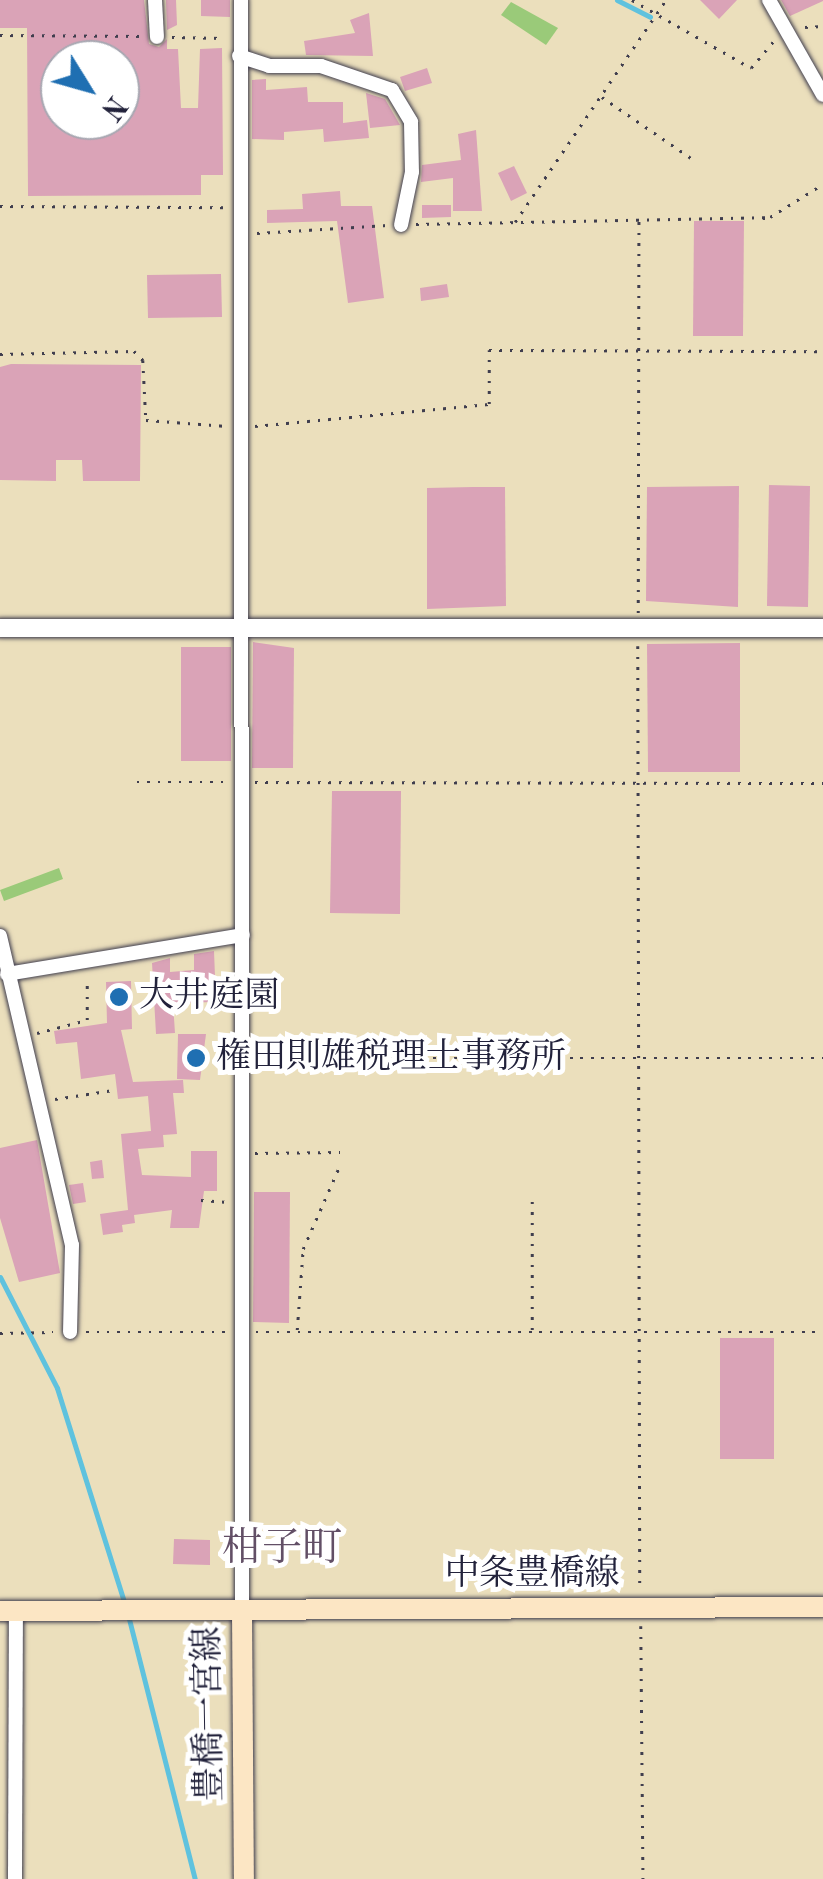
<!DOCTYPE html>
<meta charset="utf-8">
<style>
body{margin:0}
#map{position:relative;width:823px;height:1879px;overflow:hidden;background:#ebdfbc;font-family:"Old Standard TT","Noto Serif JP",serif}
div>[style]{position:absolute}
.green>*{inset:0;background:#9aca79}
.stream>*{height:5px;margin:-2.5px;padding:0 2.5px;transform-origin:2.5px;border-radius:2.5px;background:#5fc2de}
.building>*{inset:0;background:#daa3b7}
.path>*{height:2.5px;margin-top:-1.25px;transform-origin:0;background:repeating-linear-gradient(90deg,#403e4e 0 2.5px,transparent 0 10.5px)}
.roads{filter:drop-shadow(0 0 2px #403e4e) drop-shadow(0 0 2px #403e4e)}
.minor>*{height:14px;margin:-7px;padding:0 7px;transform-origin:7px;border-radius:7px;background:#fff}
.tertiary>*{height:18px;margin:-9px;padding:0 9px;transform-origin:9px;border-radius:9px;background:#fff}
.secondary>*{height:20px;margin:-10px;padding:0 10px;transform-origin:10px;border-radius:10px;background:#fce6c4}
.dots>*{width:28px;height:28px;translate:-50% -50%;box-sizing:border-box;border:5px solid #fff;border-radius:50%}
span{translate:-50% -50%;white-space:nowrap;text-align:center;line-height:1.15;-webkit-text-stroke:10px #fff;paint-order:stroke}
.poi-label{font-size:35px;color:#22223b}
.left{translate:0 -50%;text-align:left}
.street-label{font-size:35px;color:#22223b}
.quarter-label{font-size:40px;color:#624f66}
.north{position:absolute;left:40px;top:40px;width:100px;height:100px;box-sizing:border-box;background:#fff;border:2px solid #a7a7b1;border-radius:50%;rotate:127deg;font-size:28px;font-weight:700;line-height:40px;text-align:center;color:#22223b}
.north::after{content:'';display:block;margin:auto;width:35px;height:45px;background:#1f6fb2;clip-path:polygon(50% 0,100% 100%,50% 72%,0 100%)}
</style>
<div id="map">
<div class="green">
<div style="clip-path:polygon(511px 2px,558px 28px,546px 45px,501px 15px)"></div>
<div style="clip-path:polygon(59px 868px,63px 879px,4px 901px,0 890px)"></div>
</div>
<div class="stream">
<div style="left:617px;top:0;width:37px;rotate:27deg"></div>
<div style="left:0;top:1277px;width:125px;rotate:62.8deg"></div>
<div style="left:57px;top:1388px;width:227px;rotate:72.6deg"></div>
<div style="left:128px;top:1615px;width:272px;rotate:75.8deg"></div>
</div>
<div class="building">
<div style="clip-path:polygon(evenodd,0 0,144px 0,149px 44px,159px 47px,167px 39px,167px 49px,178px 49px,181px 108px,198px 108px,200px 49px,222px 48px,223px 175px,201px 175px,201px 195px,28px 196px,27px 28px,0 28px,0 0,60px 60px,125px 60px,125px 120px,60px 120px,60px 60px)"></div>
<div style="clip-path:polygon(166px 0,176px 0,177px 25px,167px 30px)"></div>
<div style="clip-path:polygon(201px 0,230px 0,230px 17px,201px 16px)"></div>
<div style="clip-path:polygon(700px 0,737px 0,719px 19px)"></div>
<div style="clip-path:polygon(781px 0,823px 0,823px 1px,790px 16px)"></div>
<div style="clip-path:polygon(369px 13px,373px 56px,306px 55px,304px 41px,355px 33px,350px 20px)"></div>
<div style="clip-path:polygon(427px 68px,432px 83px,405px 91px,400px 77px)"></div>
<div style="clip-path:polygon(266px 79px,266px 90px,307px 87px,308px 102px,343px 102px,343px 123px,367px 120px,369px 138px,324px 142px,323px 129px,284px 132px,284px 140px,252px 139px,252px 80px)"></div>
<div style="clip-path:polygon(366px 93px,385px 99px,400px 125px,370px 128px)"></div>
<div style="clip-path:polygon(476px 130px,482px 211px,453px 211px,453px 178px,421px 182px,422px 165px,461px 160px,458px 134px)"></div>
<div style="clip-path:polygon(514px 166px,527px 193px,511px 201px,498px 173px)"></div>
<div style="clip-path:polygon(340px 191px,341px 206px,372px 206px,384px 298px,348px 303px,337px 221px,267px 223px,267px 210px,303px 209px,302px 194px)"></div>
<div style="clip-path:polygon(422px 205px,451px 205px,451px 217px,422px 218px)"></div>
<div style="clip-path:polygon(694px 221px,744px 221px,743px 336px,693px 336px)"></div>
<div style="clip-path:polygon(221px 274px,222px 317px,148px 318px,147px 275px)"></div>
<div style="clip-path:polygon(447px 284px,449px 297px,421px 301px,420px 288px)"></div>
<div style="clip-path:polygon(11px 364px,141px 365px,140px 481px,83px 481px,82px 460px,56px 460px,56px 481px,0 480px,0 367px)"></div>
<div style="clip-path:polygon(769px 485px,810px 486px,808px 607px,767px 606px)"></div>
<div style="clip-path:polygon(739px 486px,738px 607px,646px 601px,647px 487px)"></div>
<div style="clip-path:polygon(473px 487px,505px 487px,506px 606px,427px 609px,427px 488px)"></div>
<div style="clip-path:polygon(253px 642px,294px 648px,293px 768px,252px 768px)"></div>
<div style="clip-path:polygon(740px 643px,740px 772px,648px 772px,647px 644px)"></div>
<div style="clip-path:polygon(181px 647px,231px 647px,231px 761px,181px 761px)"></div>
<div style="clip-path:polygon(332px 791px,401px 791px,400px 914px,330px 913px)"></div>
<div style="clip-path:polygon(214px 951px,216px 1002px,173px 1003px,175px 1033px,156px 1034px,152px 963px,170px 958px,170px 972px,194px 970px,194px 954px)"></div>
<div style="clip-path:polygon(131px 981px,132px 1029px,121px 1030px,133px 1082px,183px 1080px,184px 1093px,173px 1093px,177px 1134px,163px 1135px,164px 1147px,138px 1149px,142px 1175px,191px 1177px,191px 1151px,217px 1151px,217px 1191px,204px 1191px,199px 1228px,170px 1228px,172px 1210px,134px 1215px,135px 1223px,122px 1225px,123px 1232px,103px 1235px,100px 1214px,128px 1210px,121px 1134px,151px 1131px,148px 1096px,118px 1099px,115px 1074px,81px 1079px,77px 1042px,56px 1044px,54px 1031px,107px 1023px,106px 982px)"></div>
<div style="clip-path:polygon(178px 1034px,206px 1034px,200px 1080px,177px 1079px)"></div>
<div style="clip-path:polygon(37px 1140px,60px 1273px,19px 1282px,0 1218px,0 1148px)"></div>
<div style="clip-path:polygon(102px 1160px,104px 1178px,92px 1179px,90px 1162px)"></div>
<div style="clip-path:polygon(83px 1183px,86px 1202px,73px 1204px,69px 1185px)"></div>
<div style="clip-path:polygon(254px 1192px,290px 1192px,289px 1323px,253px 1322px)"></div>
<div style="clip-path:polygon(720px 1338px,774px 1338px,774px 1459px,720px 1459px)"></div>
<div style="clip-path:polygon(174px 1539px,210px 1540px,210px 1565px,173px 1564px)"></div>
</div>
<div class="path">
<div style="left:632px;top:0;width:137px;rotate:29.7deg"></div>
<div style="left:751px;top:68px;width:39px;rotate:-50deg"></div>
<div style="left:805px;top:27px;width:18px;rotate:-3deg"></div>
<div style="left:0;top:35px;width:144px;rotate:0.4deg"></div>
<div style="left:172px;top:37px;width:52px;rotate:1.1deg"></div>
<div style="left:602px;top:97px;width:108px;rotate:34.4deg"></div>
<div style="left:0;top:206px;width:227px;rotate:0.3deg"></div>
<div style="left:515px;top:222px;width:268px;rotate:-55.8deg"></div>
<div style="left:416px;top:224px;width:354px;rotate:-1.1deg"></div>
<div style="left:770px;top:217px;width:62px;rotate:-31.9deg"></div>
<div style="left:257px;top:233px;width:131px;rotate:-3.5deg"></div>
<div style="left:0;top:354px;width:134px;rotate:-1.3deg"></div>
<div style="left:134px;top:351px;width:13px;rotate:45deg"></div>
<div style="left:143px;top:360px;width:60px;rotate:87.1deg"></div>
<div style="left:146px;top:420px;width:81px;rotate:4.2deg"></div>
<div style="left:255px;top:426px;width:235px;rotate:-5.4deg"></div>
<div style="left:489px;top:404px;width:54px;rotate:-90deg"></div>
<div style="left:489px;top:350px;width:334px;rotate:0.2deg"></div>
<div style="left:638px;top:613px;width:393px;rotate:-89.9deg"></div>
<div style="left:638px;top:646px;width:942px;rotate:89.88deg"></div>
<div style="left:137px;top:782px;width:90px"></div>
<div style="left:255px;top:782px;width:568px;rotate:0.1deg"></div>
<div style="left:37px;top:1033px;width:52px;rotate:-14.6deg"></div>
<div style="left:87px;top:1020px;width:36px;rotate:-90deg"></div>
<div style="left:255px;top:1058px;width:568px"></div>
<div style="left:55px;top:1099px;width:59px;rotate:-8.8deg"></div>
<div style="left:255px;top:1153px;width:85px;rotate:-0.7deg"></div>
<div style="left:201px;top:1200px;width:27px;rotate:4deg"></div>
<div style="left:297px;top:1330px;width:81px;rotate:-85.8deg"></div>
<div style="left:303px;top:1249px;width:94px;rotate:-66.2deg"></div>
<div style="left:532px;top:1330px;width:135px;rotate:-90deg"></div>
<div style="left:86px;top:1332px;width:142px"></div>
<div style="left:256px;top:1332px;width:567px"></div>
<div style="left:0;top:1333px;width:53px;rotate:-1.1deg"></div>
<div style="left:641px;top:1626px;width:253px;rotate:89.5deg"></div>
</div>
<div class="roads">
<div class="minor">
<div style="left:155px;top:0;width:37px;rotate:87deg"></div>
<div style="left:241px;top:0;width:1610px;rotate:89.96deg"></div>
<div style="left:769px;top:0;width:109px;rotate:60.4deg"></div>
<div style="left:239px;top:56px;width:32px;rotate:18deg"></div>
<div style="left:269px;top:66px;width:52px"></div>
<div style="left:321px;top:66px;width:75px;rotate:18.7deg"></div>
<div style="left:392px;top:90px;width:37px;rotate:59deg"></div>
<div style="left:411px;top:122px;width:50px;rotate:88.9deg"></div>
<div style="left:412px;top:172px;width:54px;rotate:101.7deg"></div>
<div style="left:0;top:936px;width:317px;rotate:76.9deg"></div>
<div style="left:72px;top:1245px;width:87px;rotate:91.3deg"></div>
<div style="left:7px;top:974px;width:239px;rotate:-9.4deg"></div>
<div style="left:15px;top:1879px;width:269px;rotate:-89.8deg"></div>
</div>
<div class="tertiary">
<div style="left:0;top:628px;width:823px"></div>
</div>
<div class="secondary">
<div style="left:242px;top:1610px;width:269px;rotate:89.6deg"></div>
<div style="left:0;top:1611px;width:823px;rotate:-0.28deg"></div>
</div>
</div>
<div class="dots">
<div style="left:119px;top:997px;background:#1f6fb2"></div>
<div style="left:196px;top:1058px;background:#1f6fb2"></div>
</div>
<div class="poi-label">
<span class="left" style="left:139px;top:997px">大井庭園</span>
<span class="left" style="left:216px;top:1058px">権田則雄税理士事務所</span>
</div>
<div class="street-label">
<span style="left:532px;top:1575px">中条豊橋線</span>
<span style="left:210px;top:1714px;rotate:-91deg">豊橋一宮線</span>
</div>
<div class="quarter-label">
<span style="left:282px;top:1550px">柑子町</span>
</div>
<div class="north">N</div>
</div>
